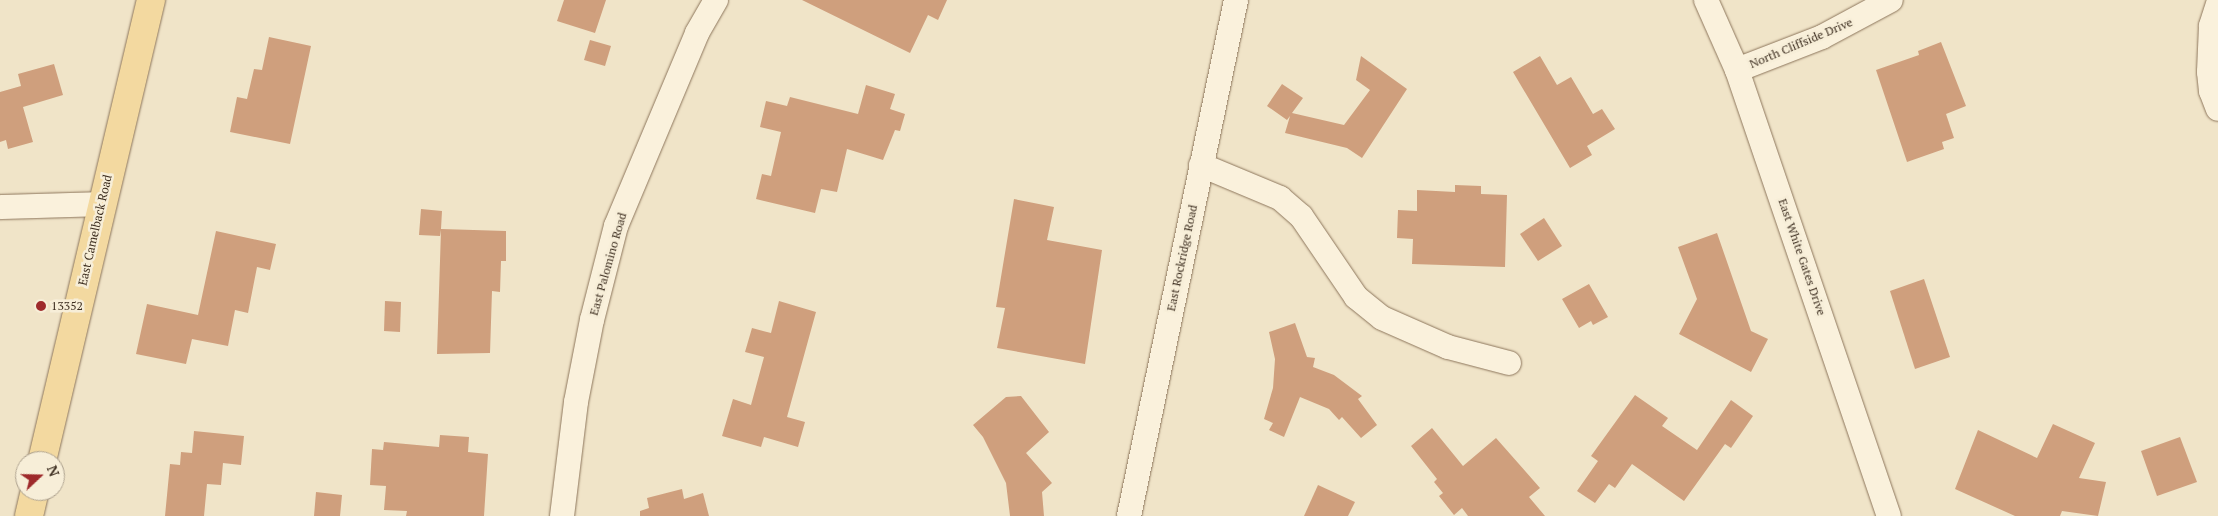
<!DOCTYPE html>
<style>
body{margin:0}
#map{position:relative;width:2218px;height:516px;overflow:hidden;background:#f0e4c8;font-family:"PT Serif",serif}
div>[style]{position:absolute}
.building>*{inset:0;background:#cf9f7d}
.roads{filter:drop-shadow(0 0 1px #8d765c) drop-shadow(0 0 1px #8d765c)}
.street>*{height:24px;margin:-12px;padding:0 12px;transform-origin:12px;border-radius:12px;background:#faf1dc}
.primary>*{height:28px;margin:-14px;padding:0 14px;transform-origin:14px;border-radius:14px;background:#f3d9a0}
.dots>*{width:14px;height:14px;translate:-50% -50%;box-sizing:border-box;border:2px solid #f7eed8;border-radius:50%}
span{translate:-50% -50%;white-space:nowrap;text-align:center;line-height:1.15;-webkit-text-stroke:5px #f7eed8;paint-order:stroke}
.street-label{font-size:12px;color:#3d2e20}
.poi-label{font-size:12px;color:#3d2e20}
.left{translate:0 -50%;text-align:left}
.north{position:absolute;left:15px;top:451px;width:50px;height:50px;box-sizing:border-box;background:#f7eed8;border:1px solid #ada18e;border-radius:50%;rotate:69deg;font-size:14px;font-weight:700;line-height:20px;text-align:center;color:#3d2e20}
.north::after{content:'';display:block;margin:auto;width:18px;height:22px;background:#9e2a2b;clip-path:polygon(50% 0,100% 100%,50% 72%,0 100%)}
</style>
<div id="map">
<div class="building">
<div style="clip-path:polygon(564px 0,606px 0,595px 33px,557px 21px)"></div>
<div style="clip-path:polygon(802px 0,947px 0,938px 20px,928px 15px,910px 53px)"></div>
<div style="clip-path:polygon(269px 37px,311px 46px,290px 144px,230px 132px,237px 97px,247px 99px,254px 69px,262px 70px)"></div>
<div style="clip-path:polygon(590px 40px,611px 46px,605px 66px,584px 60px)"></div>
<div style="clip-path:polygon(1941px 42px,1966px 106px,1946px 114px,1954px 138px,1942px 142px,1944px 149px,1907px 162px,1876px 70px,1919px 55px,1918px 51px)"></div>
<div style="clip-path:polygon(1361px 56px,1407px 89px,1362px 158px,1347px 148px,1285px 133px,1290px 116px,1287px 120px,1267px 106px,1282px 84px,1303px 98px,1292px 113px,1344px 125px,1370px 90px,1356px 80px)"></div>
<div style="clip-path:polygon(1540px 56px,1557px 85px,1571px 77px,1593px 114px,1602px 109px,1615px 129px,1587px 146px,1592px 155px,1570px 168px,1513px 72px)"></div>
<div style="clip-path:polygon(54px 64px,63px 95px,23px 107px,33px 142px,8px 149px,6px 140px,0 142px,0 92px,21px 86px,18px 74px)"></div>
<div style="clip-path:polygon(866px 85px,895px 94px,890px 109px,905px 114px,900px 131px,895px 130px,883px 160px,847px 149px,837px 192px,821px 189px,815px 213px,756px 199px,762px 174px,771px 176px,781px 132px,760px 127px,766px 101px,787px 106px,790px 97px,858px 114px)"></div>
<div style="clip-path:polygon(1455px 185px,1481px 186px,1481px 194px,1507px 195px,1505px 267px,1412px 264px,1413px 239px,1397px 238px,1398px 210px,1417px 211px,1417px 190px,1455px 192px)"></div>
<div style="clip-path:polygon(1014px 199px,1054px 207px,1047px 240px,1102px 250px,1085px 364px,997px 348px,1005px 308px,996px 307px)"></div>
<div style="clip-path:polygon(421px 209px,442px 211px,441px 229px,506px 231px,506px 261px,501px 261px,500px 292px,492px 291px,490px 353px,437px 354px,441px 230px,440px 236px,419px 235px)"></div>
<div style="clip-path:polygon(1544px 218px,1562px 246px,1538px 261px,1520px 234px)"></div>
<div style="clip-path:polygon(216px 231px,276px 244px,270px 270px,257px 267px,248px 313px,235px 310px,228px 346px,192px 339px,186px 364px,136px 354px,147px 304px,198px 315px)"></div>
<div style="clip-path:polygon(1717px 233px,1751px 331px,1768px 339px,1751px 372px,1679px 334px,1697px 299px,1678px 247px)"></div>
<div style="clip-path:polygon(1924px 279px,1950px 357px,1915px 369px,1890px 291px)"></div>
<div style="clip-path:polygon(1589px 284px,1608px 317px,1593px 325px,1591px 321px,1579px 328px,1562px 299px)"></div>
<div style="clip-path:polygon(385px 301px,401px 302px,400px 332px,384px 331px)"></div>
<div style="clip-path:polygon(779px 301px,816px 312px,787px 417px,805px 422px,798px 447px,764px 437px,761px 447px,722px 436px,733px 399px,751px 405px,764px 357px,745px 352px,752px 328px,771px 333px)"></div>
<div style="clip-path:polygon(1295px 323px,1307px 357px,1315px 358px,1313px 367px,1334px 375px,1362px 396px,1358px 399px,1377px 425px,1361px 438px,1342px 417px,1339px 420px,1329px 409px,1300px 397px,1284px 437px,1269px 430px,1273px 423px,1264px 419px,1273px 388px,1275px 359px,1269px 332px)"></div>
<div style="clip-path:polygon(1635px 395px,1668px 418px,1662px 426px,1697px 450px,1731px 400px,1753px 416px,1731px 448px,1725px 444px,1684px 501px,1632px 464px,1615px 488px,1609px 484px,1595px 503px,1577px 491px,1598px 461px,1591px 456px)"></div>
<div style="clip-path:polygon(1021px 396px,1049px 432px,1026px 453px,1052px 483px,1042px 492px,1044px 516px,1010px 516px,1006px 483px,983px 437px,973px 425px,1006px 397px)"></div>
<div style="clip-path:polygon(2053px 424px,2095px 443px,2079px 478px,2106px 482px,2098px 516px,2062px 511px,2060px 516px,2015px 516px,1955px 489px,1978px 430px,2037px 458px)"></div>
<div style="clip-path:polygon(1432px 428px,1463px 466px,1496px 438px,1540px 488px,1529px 497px,1545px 516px,1468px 516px,1462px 508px,1454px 515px,1439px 496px,1443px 493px,1434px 482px,1437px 479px,1411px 446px)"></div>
<div style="clip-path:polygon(194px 431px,244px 436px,241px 465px,223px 463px,221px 485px,207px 484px,204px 516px,165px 516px,170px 464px,180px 465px,181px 452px,192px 453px)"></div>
<div style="clip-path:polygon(440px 435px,469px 437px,468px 452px,488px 454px,484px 516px,406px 516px,407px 511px,384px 510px,386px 486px,370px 485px,372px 449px,383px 450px,384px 442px,439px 447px)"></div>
<div style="clip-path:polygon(2180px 437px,2197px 482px,2157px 496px,2141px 451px)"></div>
<div style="clip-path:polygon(1318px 485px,1355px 502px,1348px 516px,1304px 516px)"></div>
<div style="clip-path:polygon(682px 489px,684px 499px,703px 493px,709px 516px,640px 516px,640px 511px,649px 508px,647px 498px)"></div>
<div style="clip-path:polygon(316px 492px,342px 495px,340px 516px,314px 516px)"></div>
</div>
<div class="roads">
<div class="street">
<div style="left:1706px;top:0;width:77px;rotate:66.1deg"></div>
<div style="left:1737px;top:70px;width:471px;rotate:71.2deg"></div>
<div style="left:2218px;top:4px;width:23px;rotate:108deg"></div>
<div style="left:2211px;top:26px;width:46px;rotate:92.5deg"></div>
<div style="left:2209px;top:72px;width:19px;rotate:84deg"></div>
<div style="left:2211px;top:91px;width:19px;rotate:69deg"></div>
<div style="left:1737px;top:70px;width:91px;rotate:-21.2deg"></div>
<div style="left:1822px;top:37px;width:78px;rotate:-28.2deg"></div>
<div style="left:1201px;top:165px;width:86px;rotate:22.7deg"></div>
<div style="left:1280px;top:198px;width:28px;rotate:41deg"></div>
<div style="left:1301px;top:216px;width:98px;rotate:55.8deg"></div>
<div style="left:1356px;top:297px;width:33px;rotate:39deg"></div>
<div style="left:1382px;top:318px;width:72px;rotate:23.7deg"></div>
<div style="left:1448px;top:347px;width:63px;rotate:14.7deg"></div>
<div style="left:0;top:207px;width:101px;rotate:-1.7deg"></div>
<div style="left:562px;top:516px;width:115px;rotate:-83deg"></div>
<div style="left:576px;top:402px;width:84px;rotate:-79deg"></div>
<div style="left:592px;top:320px;width:97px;rotate:-75.7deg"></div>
<div style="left:616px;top:226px;width:209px;rotate:-67.2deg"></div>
<div style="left:697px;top:33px;width:38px;rotate:-60deg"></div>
<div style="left:1129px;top:516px;width:527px;rotate:-78.28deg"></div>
</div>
<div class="primary">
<div style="left:42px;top:461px;width:474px;rotate:-76.7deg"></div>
<div style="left:29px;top:516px;width:26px;rotate:-77deg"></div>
</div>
</div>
<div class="dots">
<div style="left:41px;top:306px;background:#9e2a2b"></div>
</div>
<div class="street-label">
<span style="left:1801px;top:43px;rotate:-23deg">North Cliffside Drive</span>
<span style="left:95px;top:230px;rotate:-77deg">East Camelback Road</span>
<span style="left:1802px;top:257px;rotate:71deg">East White Gates Drive</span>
<span style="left:1182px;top:258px;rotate:-78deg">East Rockridge Road</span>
<span style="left:608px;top:264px;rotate:-74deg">East Palomino Road</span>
</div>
<div class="poi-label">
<span class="left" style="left:51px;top:306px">13352</span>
</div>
<div class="north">N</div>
</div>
